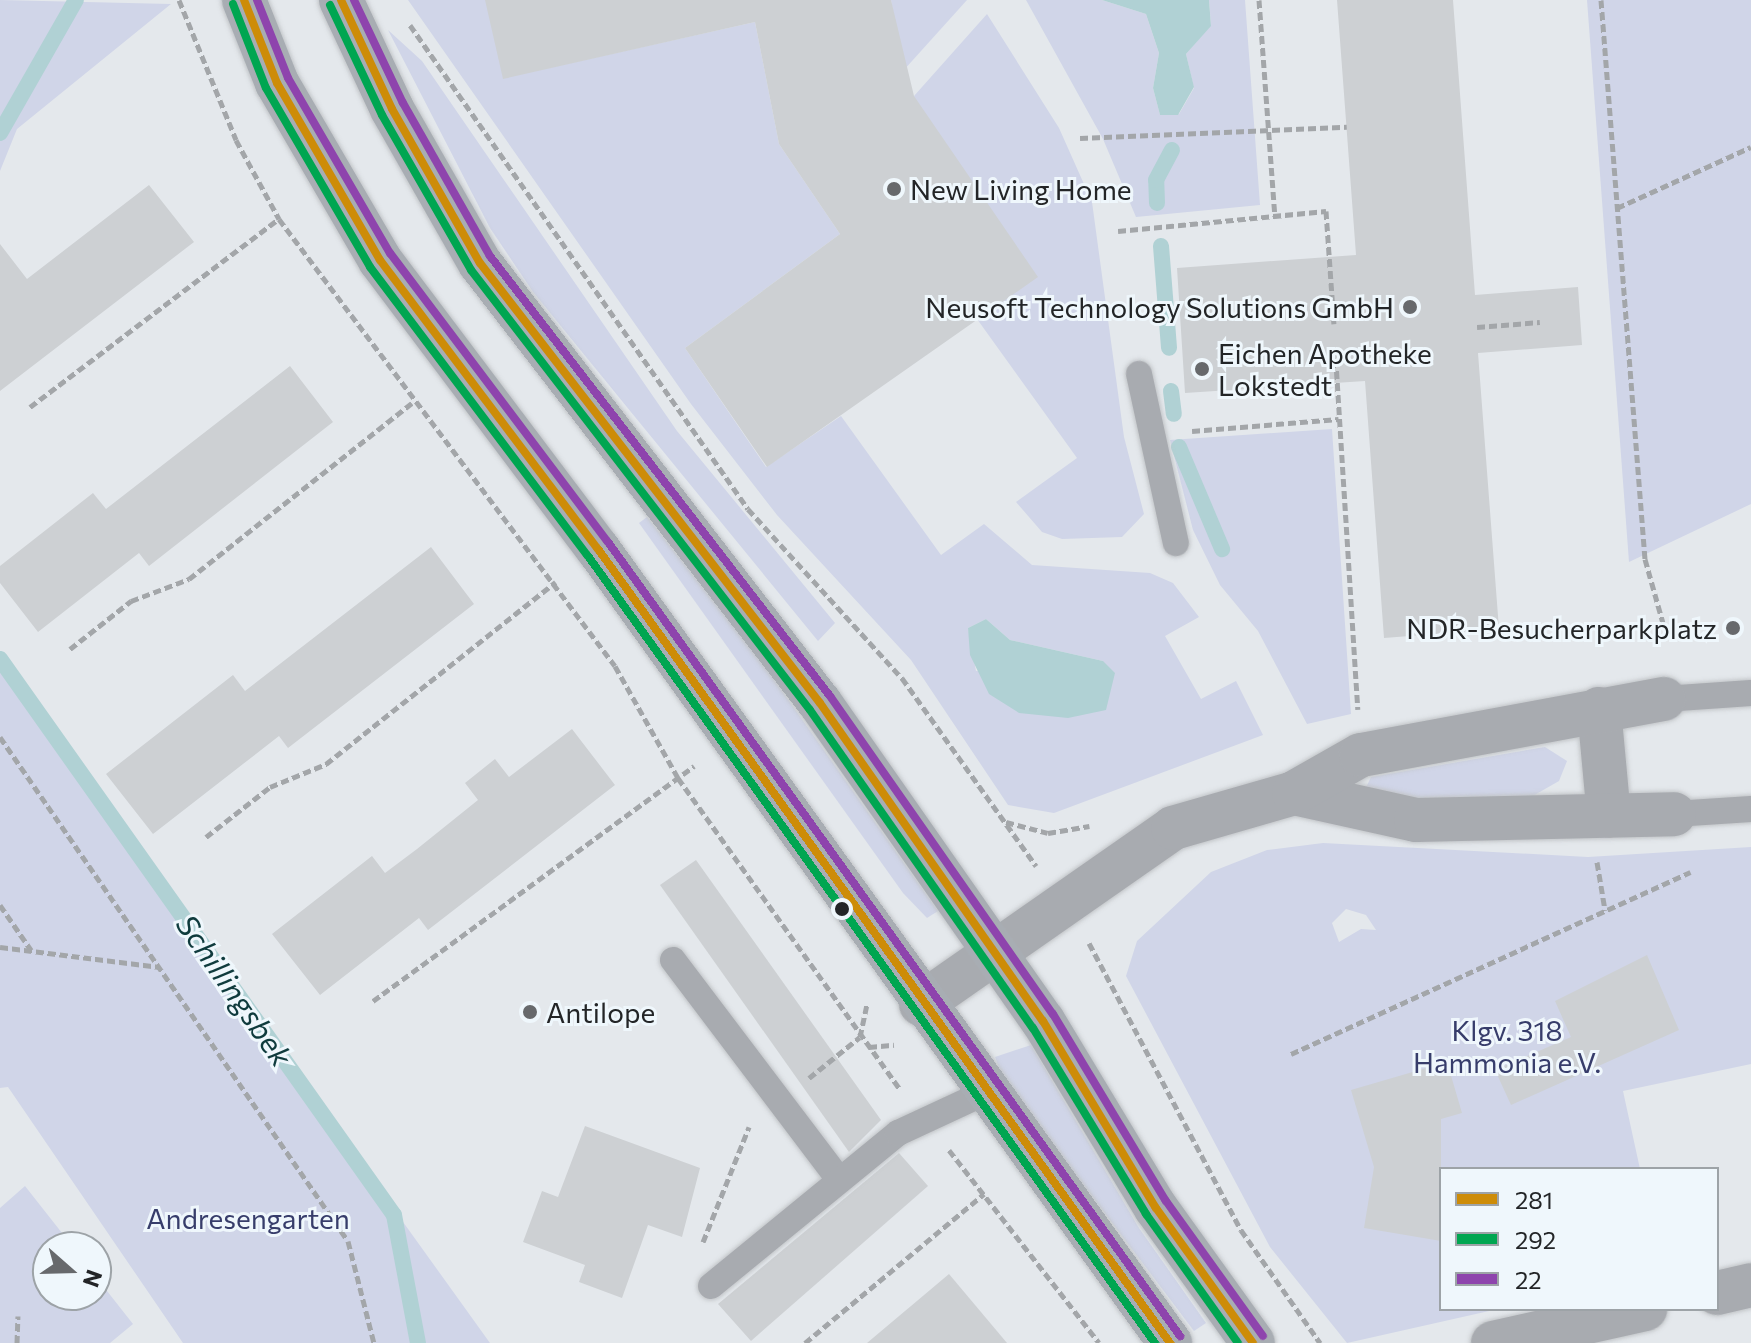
<!DOCTYPE html>
<style>
body{margin:0}
#map{position:relative;width:1751px;height:1343px;overflow:hidden;background:#e4e8ec;font-family:Commissioner,sans-serif}
div>[style]{position:absolute}
.green>*{inset:0;background:#d0d5e8}
.water>*{inset:0;background:#b0d1d4}
.stream>*{height:16px;margin:-8px;padding:0 8px;transform-origin:8px;border-radius:8px;background:#b0d1d4}
.building>*{inset:0;background:#cdd0d3}
.path>*{height:5px;margin-top:-2.5px;transform-origin:0;background:repeating-linear-gradient(90deg,#a3a6a9 0 8px,transparent 0 12px)}
.roads{filter:drop-shadow(0 0 2px #c2c5c8) drop-shadow(0 0 2px #c2c5c8)}
.lane>*{height:26px;margin:-13px;padding:0 13px;transform-origin:13px;border-radius:13px;background:#a8abb0}
.street>*{height:44px;margin:-22px;padding:0 22px;transform-origin:22px;border-radius:22px;background:#a8abb0}
.primary>*{height:44px;margin:-22px;padding:0 22px;transform-origin:22px;border-radius:22px;background:#a8adb3}
.bus-1>*{height:8px;margin:-4px;padding:0 4px;transform-origin:4px;border-radius:4px;background:#cd8c08}
.bus-2>*{height:8px;margin:-4px;padding:0 4px;transform-origin:4px;border-radius:4px;background:#00a651}
.bus-3>*{height:8px;margin:-4px;padding:0 4px;transform-origin:4px;border-radius:4px;background:#8e44ad}
.dots>*{width:22px;height:22px;translate:-50% -50%;box-sizing:border-box;border:4px solid #eff7fc;border-radius:50%}
span{translate:-50% -50%;white-space:nowrap;text-align:center;line-height:1.15;-webkit-text-stroke:6px #eff7fc;paint-order:stroke}
.poi-label{font-size:28px;color:#232527}
.left{translate:0 -50%;text-align:left}
.right{translate:-100% -50%;text-align:right}
.park-label{font-size:28px;color:#373d6b}
.water-label{font-size:30px;color:#0f3b3d;font-style:italic}
.legend{position:absolute;left:1439px;top:1167px;width:280px;height:144px;box-sizing:border-box;background:#eff7fc;border:2px solid #9da3a7;margin:0;padding:10px 14px;list-style:none;font-size:24px;color:#232527}
.legend li{display:flex;align-items:center;gap:16px;height:40px}
.legend b{width:40px;border:2px solid #9da3a7}
.north{position:absolute;left:32px;top:1231px;width:80px;height:80px;box-sizing:border-box;background:#eff7fc;border:2px solid #9da3a7;border-radius:50%;rotate:110deg;font-size:22px;font-weight:700;line-height:32px;text-align:center;color:#232527}
.north::after{content:'';display:block;margin:auto;width:28px;height:36px;background:#67696c;clip-path:polygon(50% 0,100% 100%,50% 72%,0 100%)}
</style>
<div id="map">
<div class="green">
<div style="clip-path:polygon(0 0,171px 4px,17px 129px,0 171px)"></div>
<div style="clip-path:polygon(evenodd,408px 0,487px 0,504px 78px,755px 22px,779px 144px,840px 234px,685px 348px,766px 467px,841px 416px,941px 555px,984px 524px,1032px 565px,1150px 573px,1173px 583px,1199px 617px,1165px 636px,1201px 699px,1236px 681px,1263px 735px,1054px 813px,1008px 805px,911px 660px,777px 515px,691px 404px,408px 0,986px 619px,1010px 640px,1103px 661px,976px 671px,968px 628px,986px 619px)"></div>
<div style="clip-path:polygon(891px 0,967px 0,903px 71px)"></div>
<div style="clip-path:polygon(1026px 0,1102px 0,1146px 14px,1159px 53px,1153px 88px,1160px 115px,1170px 115px,1179px 114px,1194px 88px,1186px 54px,1211px 25px,1209px 0,1245px 0,1260px 205px,1136px 217px,1103px 139px)"></div>
<div style="clip-path:polygon(1587px 0,1751px 0,1751px 504px,1629px 562px)"></div>
<div style="clip-path:polygon(987px 14px,1059px 128px,1092px 202px,1124px 437px,1144px 514px,1122px 537px,1062px 539px,1042px 532px,1016px 502px,1077px 458px,977px 319px,914px 96px)"></div>
<div style="clip-path:polygon(388px 30px,422px 61px,677px 431px,835px 623px,818px 641px,533px 292px,490px 228px)"></div>
<div style="clip-path:polygon(1332px 429px,1351px 714px,1307px 724px,1258px 631px,1220px 585px,1193px 530px,1170px 440px)"></div>
<div style="clip-path:polygon(647px 517px,762px 663px,938px 911px,927px 918px,903px 893px,639px 523px)"></div>
<div style="clip-path:polygon(0 661px,490px 1343px,183px 1343px,8px 1087px,0 1088px)"></div>
<div style="clip-path:polygon(1545px 747px,1567px 761px,1559px 781px,1531px 797px,1397px 803px,1363px 794px,1371px 777px)"></div>
<div style="clip-path:polygon(evenodd,1323px 843px,1588px 857px,1751px 847px,1751px 1064px,1623px 1091px,1640px 1169px,1441px 1169px,1441px 1309px,1498px 1309px,1347px 1343px,1270px 1247px,1126px 976px,1137px 941px,1211px 872px,1267px 850px,1323px 843px,1346px 909px,1366px 915px,1376px 930px,1361px 929px,1339px 942px,1332px 923px,1346px 909px)"></div>
<div style="clip-path:polygon(1031px 1045px,1139px 1228px,1206px 1323px,1194px 1331px,1004px 1080px,995px 1057px)"></div>
<div style="clip-path:polygon(25px 1186px,73px 1247px,48px 1247px,48px 1295px,96px 1295px,96px 1277px,133px 1324px,110px 1343px,0 1343px,0 1208px)"></div>
</div>
<div class="water">
<div style="clip-path:polygon(1102px 0,1209px 0,1211px 26px,1186px 54px,1194px 87px,1178px 115px,1160px 115px,1153px 88px,1159px 53px,1146px 14px)"></div>
<div style="clip-path:polygon(986px 619px,1010px 640px,1103px 661px,1115px 673px,1106px 710px,1068px 718px,1019px 713px,989px 694px,970px 655px,968px 628px)"></div>
</div>
<div class="stream">
<div style="left:0;top:133px;width:153px;rotate:-60.3deg"></div>
<div style="left:1157px;top:203px;width:23px;rotate:-92deg"></div>
<div style="left:1156px;top:180px;width:34px;rotate:-62deg"></div>
<div style="left:1161px;top:246px;width:102px;rotate:85.5deg"></div>
<div style="left:1171px;top:391px;width:23px;rotate:83deg"></div>
<div style="left:1179px;top:447px;width:111px;rotate:67.1deg"></div>
<div style="left:0;top:659px;width:681px;rotate:54.68deg"></div>
<div style="left:394px;top:1215px;width:130px;rotate:79.4deg"></div>
</div>
<div class="building">
<div style="clip-path:polygon(485px 0,891px 0,914px 96px,1038px 277px,767px 467px,685px 348px,840px 234px,779px 144px,755px 22px,503px 79px)"></div>
<div style="clip-path:polygon(1337px 0,1453px 0,1475px 295px,1578px 287px,1582px 345px,1478px 353px,1499px 629px,1384px 638px,1365px 381px,1185px 393px,1177px 268px,1356px 255px)"></div>
<div style="clip-path:polygon(149px 185px,194px 242px,0 391px,0 244px,27px 279px)"></div>
<div style="clip-path:polygon(290px 366px,333px 422px,149px 566px,139px 553px,38px 632px,0 583px,0 566px,93px 493px,106px 509px)"></div>
<div style="clip-path:polygon(431px 547px,474px 604px,288px 748px,279px 736px,153px 834px,106px 774px,233px 675px,245px 691px)"></div>
<div style="clip-path:polygon(572px 729px,615px 785px,428px 930px,419px 918px,320px 995px,272px 934px,372px 856px,385px 873px,417px 849px,478px 800px,465px 783px,495px 759px,509px 777px)"></div>
<div style="clip-path:polygon(696px 860px,881px 1120px,849px 1152px,660px 885px)"></div>
<div style="clip-path:polygon(1647px 955px,1679px 1030px,1511px 1105px,1495px 1070px,1571px 1037px,1555px 1001px)"></div>
<div style="clip-path:polygon(1447px 1062px,1462px 1113px,1441px 1119px,1441px 1241px,1364px 1228px,1374px 1167px,1351px 1090px)"></div>
<div style="clip-path:polygon(585px 1126px,700px 1168px,682px 1237px,648px 1225px,622px 1298px,579px 1282px,585px 1265px,523px 1242px,542px 1191px,558px 1197px)"></div>
<div style="clip-path:polygon(899px 1153px,928px 1186px,751px 1341px,718px 1304px)"></div>
<div style="clip-path:polygon(949px 1274px,1007px 1343px,867px 1343px)"></div>
</div>
<div class="path">
<div style="left:179px;top:0;width:151px;rotate:67.8deg"></div>
<div style="left:236px;top:140px;width:90px;rotate:61.4deg"></div>
<div style="left:279px;top:219px;width:559px;rotate:53.07deg"></div>
<div style="left:615px;top:666px;width:129px;rotate:60.6deg"></div>
<div style="left:678px;top:778px;width:382px;rotate:54.5deg"></div>
<div style="left:1259px;top:0;width:217px;rotate:85.8deg"></div>
<div style="left:1601px;top:0;width:561px;rotate:85.5deg"></div>
<div style="left:1645px;top:559px;width:66px;rotate:74.3deg"></div>
<div style="left:410px;top:25px;width:590px;rotate:55.07deg"></div>
<div style="left:748px;top:509px;width:229px;rotate:47.7deg"></div>
<div style="left:902px;top:678px;width:231px;rotate:54.5deg"></div>
<div style="left:1080px;top:138px;width:267px;rotate:-2.4deg"></div>
<div style="left:1617px;top:208px;width:147px;rotate:-24.5deg"></div>
<div style="left:1118px;top:231px;width:209px;rotate:-5.5deg"></div>
<div style="left:1326px;top:211px;width:113px;rotate:86deg"></div>
<div style="left:1477px;top:327px;width:63px;rotate:-4.5deg"></div>
<div style="left:1335px;top:347px;width:363px;rotate:86.4deg"></div>
<div style="left:30px;top:407px;width:312px;rotate:-37.1deg"></div>
<div style="left:1192px;top:431px;width:147px;rotate:-4.7deg"></div>
<div style="left:70px;top:649px;width:78px;rotate:-38.2deg"></div>
<div style="left:131px;top:601px;width:62px;rotate:-20.8deg"></div>
<div style="left:189px;top:579px;width:284px;rotate:-38.3deg"></div>
<div style="left:0;top:737px;width:612px;rotate:55.38deg"></div>
<div style="left:348px;top:1241px;width:105px;rotate:75.7deg"></div>
<div style="left:1006px;top:822px;width:43px;rotate:14.7deg"></div>
<div style="left:1048px;top:833px;width:42px;rotate:-9.7deg"></div>
<div style="left:206px;top:837px;width:81px;rotate:-38deg"></div>
<div style="left:270px;top:787px;width:61px;rotate:-22.3deg"></div>
<div style="left:326px;top:764px;width:293px;rotate:-38.4deg"></div>
<div style="left:1597px;top:862px;width:49px;rotate:80.5deg"></div>
<div style="left:0;top:905px;width:55px;rotate:55.4deg"></div>
<div style="left:1089px;top:943px;width:325px;rotate:62.1deg"></div>
<div style="left:1241px;top:1230px;width:138px;rotate:55deg"></div>
<div style="left:0;top:947px;width:161px;rotate:7.1deg"></div>
<div style="left:373px;top:1001px;width:398px;rotate:-36.2deg"></div>
<div style="left:869px;top:1047px;width:25px;rotate:-5deg"></div>
<div style="left:1291px;top:1054px;width:439px;rotate:-24.5deg"></div>
<div style="left:809px;top:1078px;width:65px;rotate:-38.8deg"></div>
<div style="left:860px;top:1037px;width:33px;rotate:-78deg"></div>
<div style="left:949px;top:1150px;width:244px;rotate:52.1deg"></div>
<div style="left:703px;top:1242px;width:124px;rotate:-68.2deg"></div>
<div style="left:17px;top:1343px;width:27px;rotate:-88deg"></div>
<div style="left:805px;top:1343px;width:233px;rotate:-39.8deg"></div>
</div>
<div class="roads">
<div class="lane">
<div style="left:1139px;top:374px;width:173px;rotate:77.7deg"></div>
<div style="left:1664px;top:699px;width:87px;rotate:-3.9deg"></div>
<div style="left:1674px;top:814px;width:77px;rotate:-3.7deg"></div>
<div style="left:673px;top:960px;width:272px;rotate:52.9deg"></div>
<div style="left:711px;top:1286px;width:242px;rotate:-39.3deg"></div>
<div style="left:898px;top:1133px;width:95px;rotate:-24.9deg"></div>
</div>
<div class="street">
<div style="left:1599px;top:709px;width:107px;rotate:84.7deg"></div>
<div style="left:1294px;top:793px;width:125px;rotate:12.5deg"></div>
<div style="left:1416px;top:820px;width:258px;rotate:-1.3deg"></div>
<div style="left:921px;top:1004px;width:307px;rotate:-34.9deg"></div>
<div style="left:1173px;top:828px;width:126px;rotate:-16.1deg"></div>
<div style="left:1294px;top:793px;width:77px;rotate:-29.6deg"></div>
<div style="left:1361px;top:755px;width:308px;rotate:-10.5deg"></div>
<div style="left:1717px;top:1293px;width:35px;rotate:-13deg"></div>
<div style="left:1493px;top:1343px;width:156px;rotate:-12.6deg"></div>
</div>
<div class="primary">
<div style="left:244px;top:0;width:89px;rotate:68.3deg"></div>
<div style="left:277px;top:83px;width:205px;rotate:59.8deg"></div>
<div style="left:380px;top:260px;width:362px;rotate:53deg"></div>
<div style="left:598px;top:549px;width:979px;rotate:54.23deg"></div>
<div style="left:341px;top:0;width:120px;rotate:64.9deg"></div>
<div style="left:392px;top:109px;width:177px;rotate:60.3deg"></div>
<div style="left:480px;top:263px;width:556px;rotate:52.31deg"></div>
<div style="left:820px;top:703px;width:388px;rotate:55deg"></div>
<div style="left:1043px;top:1021px;width:218px;rotate:58.9deg"></div>
<div style="left:1156px;top:1208px;width:166px;rotate:54.3deg"></div>
</div>
</div>
<div class="bus-1">
<div style="left:244px;top:0;width:89px;rotate:68.3deg"></div>
<div style="left:277px;top:83px;width:205px;rotate:59.8deg"></div>
<div style="left:380px;top:260px;width:362px;rotate:53deg"></div>
<div style="left:598px;top:549px;width:979px;rotate:54.23deg"></div>
<div style="left:341px;top:0;width:120px;rotate:64.9deg"></div>
<div style="left:392px;top:109px;width:177px;rotate:60.3deg"></div>
<div style="left:480px;top:263px;width:556px;rotate:52.31deg"></div>
<div style="left:820px;top:703px;width:388px;rotate:55deg"></div>
<div style="left:1043px;top:1021px;width:218px;rotate:58.9deg"></div>
<div style="left:1156px;top:1208px;width:166px;rotate:54.3deg"></div>
</div>
<div class="bus-2">
<div style="left:233px;top:4px;width:90px;rotate:68.6deg"></div>
<div style="left:266px;top:88px;width:207px;rotate:59.8deg"></div>
<div style="left:370px;top:267px;width:362px;rotate:53deg"></div>
<div style="left:588px;top:556px;width:970px;rotate:54.23deg"></div>
<div style="left:330px;top:5px;width:122px;rotate:64.7deg"></div>
<div style="left:382px;top:115px;width:179px;rotate:60.1deg"></div>
<div style="left:471px;top:270px;width:555px;rotate:52.39deg"></div>
<div style="left:810px;top:710px;width:388px;rotate:55deg"></div>
<div style="left:1033px;top:1028px;width:218px;rotate:58.7deg"></div>
<div style="left:1146px;top:1214px;width:158px;rotate:54.5deg"></div>
</div>
<div class="bus-3">
<div style="left:257px;top:0;width:84px;rotate:68.3deg"></div>
<div style="left:288px;top:78px;width:203px;rotate:59.8deg"></div>
<div style="left:390px;top:253px;width:362px;rotate:53deg"></div>
<div style="left:608px;top:542px;width:979px;rotate:54.23deg"></div>
<div style="left:354px;top:0;width:114px;rotate:64.6deg"></div>
<div style="left:403px;top:103px;width:176px;rotate:60.4deg"></div>
<div style="left:490px;top:256px;width:556px;rotate:52.31deg"></div>
<div style="left:830px;top:696px;width:388px;rotate:55deg"></div>
<div style="left:1053px;top:1014px;width:218px;rotate:58.9deg"></div>
<div style="left:1166px;top:1201px;width:166px;rotate:54.3deg"></div>
</div>
<div class="dots">
<div style="left:894px;top:189px;background:#67696c"></div>
<div style="left:1410px;top:307px;background:#67696c"></div>
<div style="left:1202px;top:369px;background:#67696c"></div>
<div style="left:1733px;top:628px;background:#67696c"></div>
<div style="left:842px;top:909px;background:#232527"></div>
<div style="left:530px;top:1012px;background:#67696c"></div>
</div>
<div class="poi-label">
<span class="left" style="left:910px;top:189px">New Living Home</span>
<span class="right" style="left:1394px;top:307px">Neusoft Technology Solutions GmbH</span>
<span class="left" style="left:1218px;top:369px">Eichen Apotheke<br>Lokstedt</span>
<span class="right" style="left:1717px;top:628px">NDR-Besucherparkplatz</span>
<span class="left" style="left:546px;top:1012px">Antilope</span>
</div>
<div class="park-label">
<span style="left:1507px;top:1046px">Klgv. 318<br>Hammonia e.V.</span>
<span style="left:248px;top:1218px">Andresengarten</span>
</div>
<div class="water-label">
<span style="left:235px;top:990px;rotate:55deg">Schillingsbek</span>
</div>
<ul class="legend">
<li><b style="height:10px;background:#cd8c08"></b>281</li>
<li><b style="height:10px;background:#00a651"></b>292</li>
<li><b style="height:10px;background:#8e44ad"></b>22</li>
</ul>
<div class="north">N</div>
</div>
